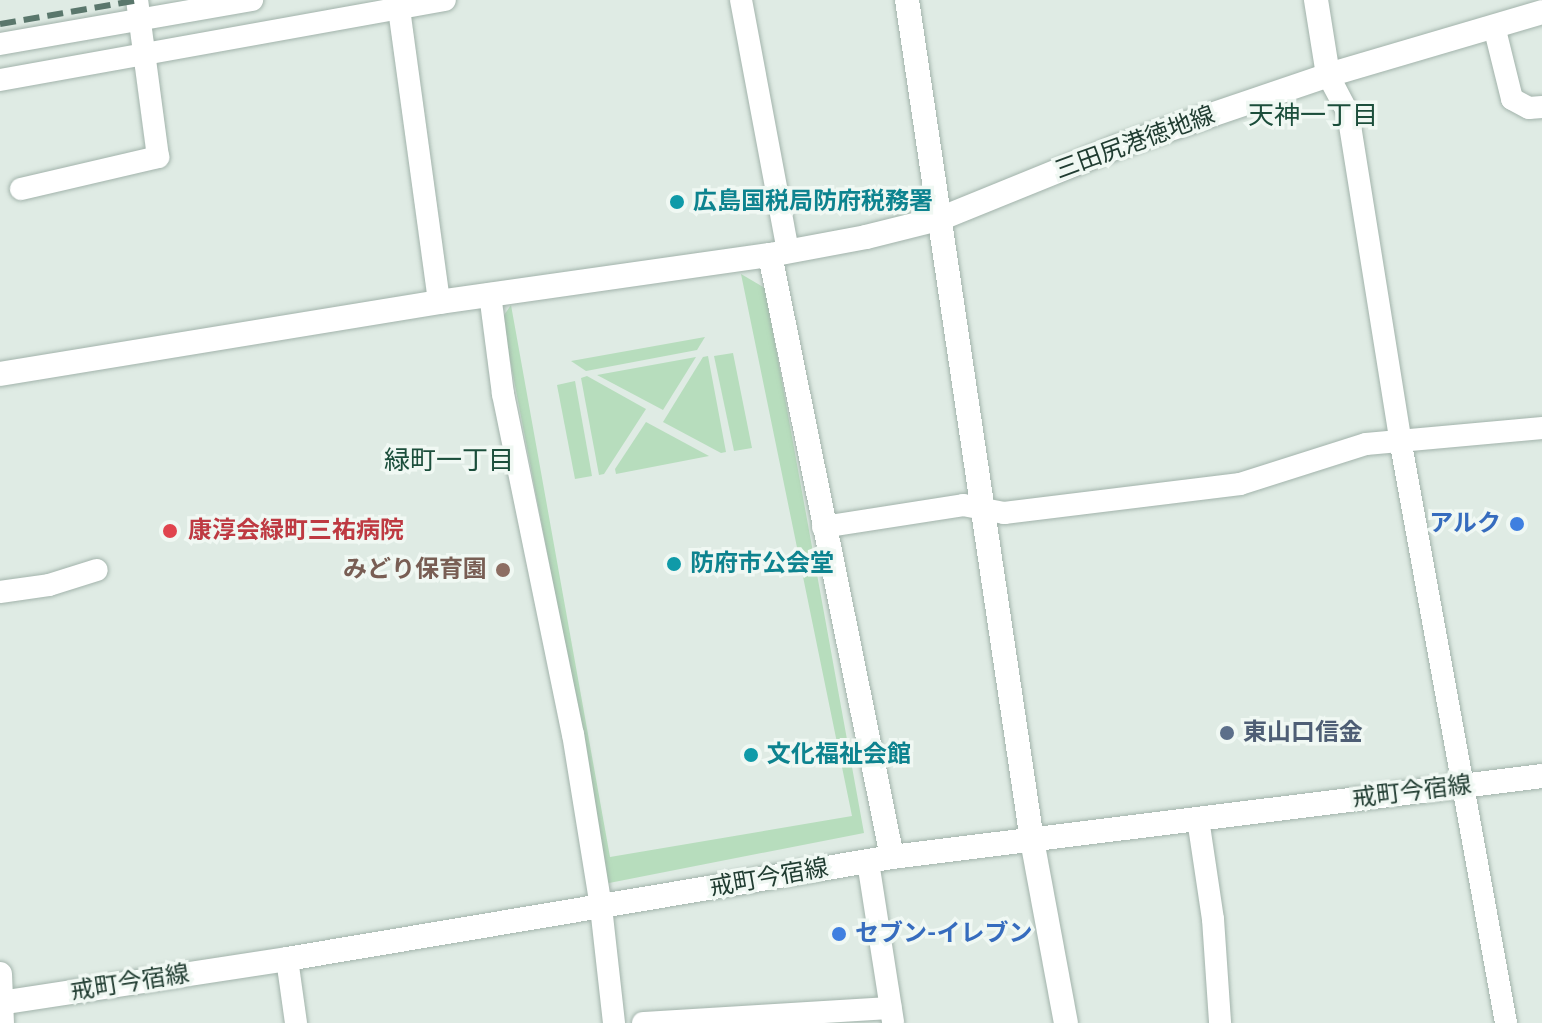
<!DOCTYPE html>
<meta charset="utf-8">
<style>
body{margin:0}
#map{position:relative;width:1542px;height:1023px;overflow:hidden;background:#dfebe4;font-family:Roboto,"Noto Sans JP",sans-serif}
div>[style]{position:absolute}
.green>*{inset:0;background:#b7ddbd}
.roads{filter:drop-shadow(0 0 2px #a2b3ab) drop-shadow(0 0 2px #a2b3ab)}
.street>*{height:22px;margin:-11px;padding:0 11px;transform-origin:11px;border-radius:11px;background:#fff}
.secondary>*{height:24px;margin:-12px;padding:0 12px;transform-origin:12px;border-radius:12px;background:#fff}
.rail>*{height:6px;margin-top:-3px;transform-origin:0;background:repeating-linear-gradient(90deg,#5a776c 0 16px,transparent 0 24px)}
.dots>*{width:22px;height:22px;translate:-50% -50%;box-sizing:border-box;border:4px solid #f0f8f3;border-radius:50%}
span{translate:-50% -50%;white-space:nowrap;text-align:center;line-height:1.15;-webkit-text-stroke:7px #f0f8f3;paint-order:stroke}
.street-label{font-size:24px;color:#203c31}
.culture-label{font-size:24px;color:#0d838f;font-weight:700}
.left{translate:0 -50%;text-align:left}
.shop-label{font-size:24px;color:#366cbe;font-weight:700}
.right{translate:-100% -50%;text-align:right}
.health-label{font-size:24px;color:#be3a42;font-weight:700}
.education-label{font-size:24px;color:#785e54;font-weight:700}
.service-label{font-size:24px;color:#4e5e75;font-weight:700}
.neighbourhood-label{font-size:26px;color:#1b4e3b}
</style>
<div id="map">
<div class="green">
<div style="clip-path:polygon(741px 274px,765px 288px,864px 833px,604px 884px,582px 733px,502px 318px,511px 305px,610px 857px,852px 816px)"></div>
<div style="clip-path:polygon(705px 337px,697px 350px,586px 371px,571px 361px)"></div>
<div style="clip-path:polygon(733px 353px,752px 448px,734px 451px,714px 356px)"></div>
<div style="clip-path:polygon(708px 356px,726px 452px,721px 453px,663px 422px,703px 357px)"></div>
<div style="clip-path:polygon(696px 357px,663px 410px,597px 375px)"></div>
<div style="clip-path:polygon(587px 376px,646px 409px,604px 474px,599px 475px,581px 378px)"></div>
<div style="clip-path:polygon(575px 381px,592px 476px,575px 479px,557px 385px)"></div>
<div style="clip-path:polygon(646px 422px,709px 456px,616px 474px,615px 469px)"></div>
</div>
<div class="roads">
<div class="street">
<div style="left:741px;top:0;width:256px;rotate:79.4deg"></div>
<div style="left:399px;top:9px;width:296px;rotate:82.2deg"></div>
<div style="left:1494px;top:26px;width:75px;rotate:76.1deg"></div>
<div style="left:1512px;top:99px;width:19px;rotate:28deg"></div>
<div style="left:1529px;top:108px;width:13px;rotate:-4deg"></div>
<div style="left:0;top:44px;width:256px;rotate:-9.9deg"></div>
<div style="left:1328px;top:75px;width:43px;rotate:62.2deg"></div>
<div style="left:1348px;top:113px;width:330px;rotate:80.9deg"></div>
<div style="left:1400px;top:439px;width:594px;rotate:79.71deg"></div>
<div style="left:0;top:80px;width:452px;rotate:-10.2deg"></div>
<div style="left:21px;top:189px;width:141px;rotate:-13.1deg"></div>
<div style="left:158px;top:157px;width:158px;rotate:-97.6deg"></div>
<div style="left:490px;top:294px;width:101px;rotate:82.6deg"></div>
<div style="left:503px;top:394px;width:347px;rotate:78.4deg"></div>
<div style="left:573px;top:734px;width:175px;rotate:80.8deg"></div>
<div style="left:601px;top:907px;width:117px;rotate:83.6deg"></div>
<div style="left:823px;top:527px;width:142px;rotate:-8.9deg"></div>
<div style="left:963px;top:505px;width:42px;rotate:11deg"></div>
<div style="left:1004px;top:513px;width:238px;rotate:-7deg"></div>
<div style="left:1240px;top:484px;width:132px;rotate:-17.6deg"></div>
<div style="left:1366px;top:444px;width:177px;rotate:-5.2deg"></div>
<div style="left:0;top:592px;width:49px;rotate:-8.1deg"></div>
<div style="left:49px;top:585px;width:50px;rotate:-17.4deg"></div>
<div style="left:1198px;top:819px;width:101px;rotate:81.5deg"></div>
<div style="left:1213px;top:919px;width:104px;rotate:86.1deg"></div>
<div style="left:868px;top:862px;width:162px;rotate:81.1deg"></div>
<div style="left:287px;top:959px;width:65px;rotate:82deg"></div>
<div style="left:643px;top:1023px;width:248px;rotate:-3.5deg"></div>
</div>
<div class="secondary">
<div style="left:907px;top:0;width:849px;rotate:81.54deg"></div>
<div style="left:1032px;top:840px;width:186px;rotate:79.5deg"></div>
<div style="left:1316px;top:0;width:76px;rotate:80.9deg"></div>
<div style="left:770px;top:255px;width:614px;rotate:78.54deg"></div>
<div style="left:0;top:374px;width:445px;rotate:-9.3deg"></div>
<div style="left:439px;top:302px;width:334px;rotate:-8.1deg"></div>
<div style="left:770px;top:255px;width:98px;rotate:-10.6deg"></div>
<div style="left:866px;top:237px;width:78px;rotate:-14deg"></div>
<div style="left:942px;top:218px;width:189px;rotate:-22.1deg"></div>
<div style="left:1117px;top:147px;width:223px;rotate:-18.8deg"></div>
<div style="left:1328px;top:75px;width:223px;rotate:-16.4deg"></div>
<div style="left:0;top:974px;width:49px;rotate:87.7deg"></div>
<div style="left:0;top:1003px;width:290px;rotate:-8.7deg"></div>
<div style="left:287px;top:959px;width:614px;rotate:-9.57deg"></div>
<div style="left:892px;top:857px;width:655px;rotate:-7.1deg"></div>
</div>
</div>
<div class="rail">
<div style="left:0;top:24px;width:141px;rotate:-9.8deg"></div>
</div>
<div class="dots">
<div style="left:677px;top:202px;background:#0f9aa8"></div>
<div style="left:1517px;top:524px;background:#3f7fe0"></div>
<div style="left:170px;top:531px;background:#e0444e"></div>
<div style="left:674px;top:564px;background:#0f9aa8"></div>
<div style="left:503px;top:570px;background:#8d6e63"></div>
<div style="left:1227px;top:733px;background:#5c6f8a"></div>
<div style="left:751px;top:755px;background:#0f9aa8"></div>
<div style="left:839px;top:934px;background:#3f7fe0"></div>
</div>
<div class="street-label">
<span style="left:1135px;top:143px;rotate:-20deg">三田尻港徳地線</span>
<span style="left:1412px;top:792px;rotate:-7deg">戒町今宿線</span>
<span style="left:769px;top:878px;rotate:-10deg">戒町今宿線</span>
<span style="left:130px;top:983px;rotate:-9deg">戒町今宿線</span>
</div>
<div class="culture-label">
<span class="left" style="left:693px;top:202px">広島国税局防府税務署</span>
<span class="left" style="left:690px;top:564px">防府市公会堂</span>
<span class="left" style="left:767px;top:755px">文化福祉会館</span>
</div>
<div class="shop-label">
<span class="right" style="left:1501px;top:524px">アルク</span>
<span class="left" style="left:855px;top:934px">セブン-イレブン</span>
</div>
<div class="health-label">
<span class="left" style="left:188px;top:531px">康淳会緑町三祐病院</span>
</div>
<div class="education-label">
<span class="right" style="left:487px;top:570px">みどり保育園</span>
</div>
<div class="service-label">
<span class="left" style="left:1243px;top:733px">東山口信金</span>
</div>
<div class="neighbourhood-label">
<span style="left:1313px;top:116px">天神一丁目</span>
<span style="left:449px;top:461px">緑町一丁目</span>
</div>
</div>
